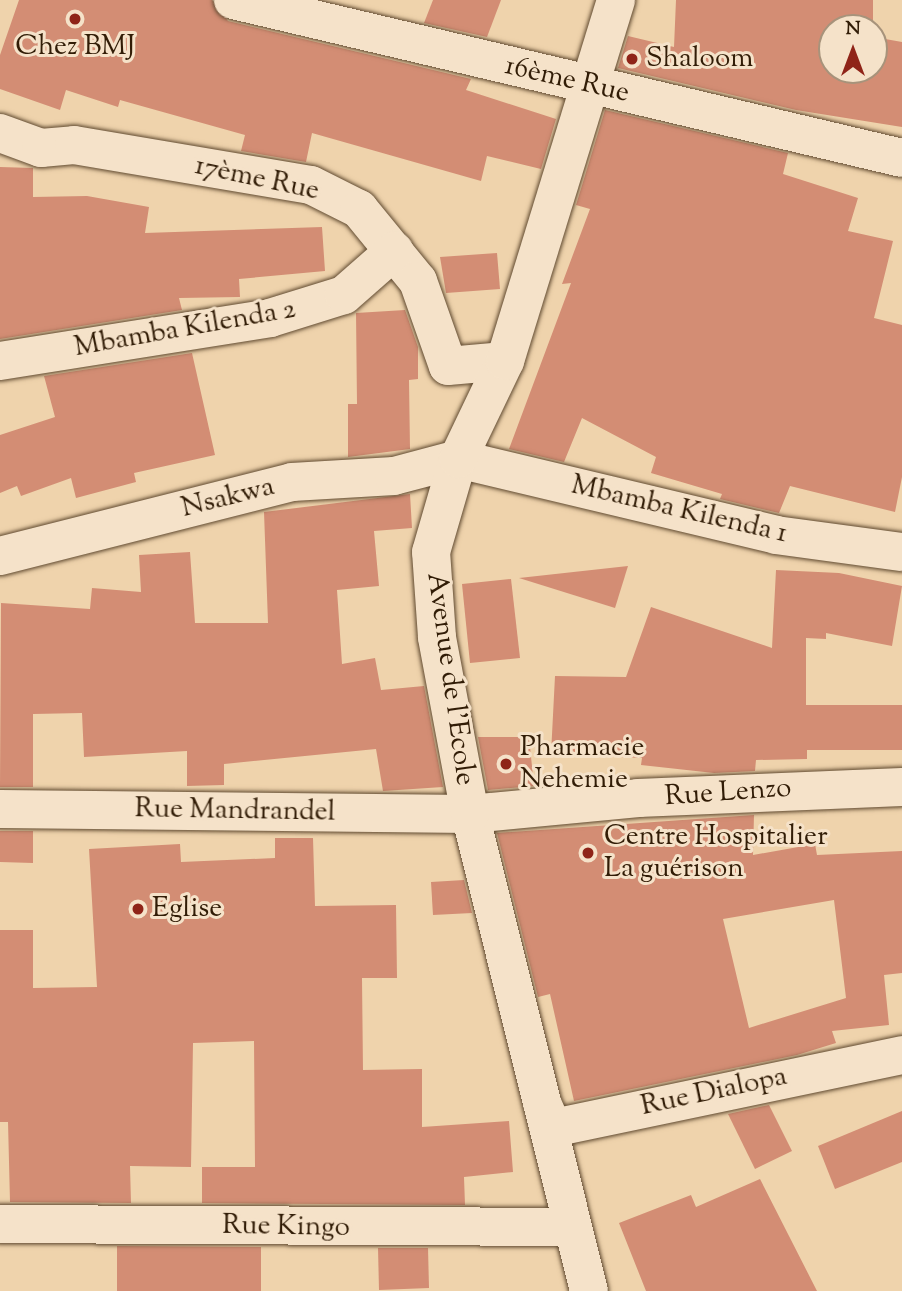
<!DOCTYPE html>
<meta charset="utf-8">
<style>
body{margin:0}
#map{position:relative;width:902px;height:1291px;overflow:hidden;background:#efd3ac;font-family:"Sorts Mill Goudy",serif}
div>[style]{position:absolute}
.building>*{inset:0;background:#d38d74}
.roads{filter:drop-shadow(0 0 2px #604a30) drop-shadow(0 0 2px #604a30)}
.street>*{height:38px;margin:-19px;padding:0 19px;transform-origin:19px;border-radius:19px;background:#f5e2c9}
.dots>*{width:19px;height:19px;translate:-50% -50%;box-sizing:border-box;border:4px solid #f5e2c9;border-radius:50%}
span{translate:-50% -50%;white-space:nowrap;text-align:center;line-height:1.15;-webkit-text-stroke:6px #f5e2c9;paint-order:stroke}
.poi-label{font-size:28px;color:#311c06}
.left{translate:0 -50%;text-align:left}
.street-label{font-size:28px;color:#311c06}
.north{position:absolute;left:818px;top:14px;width:70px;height:70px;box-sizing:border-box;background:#f5e2c9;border:2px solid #a7937b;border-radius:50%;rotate:0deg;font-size:19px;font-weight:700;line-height:28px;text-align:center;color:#311c06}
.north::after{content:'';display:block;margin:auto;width:24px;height:32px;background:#8f2418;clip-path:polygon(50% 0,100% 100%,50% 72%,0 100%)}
</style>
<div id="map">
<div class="building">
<div style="clip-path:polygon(19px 0,212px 0,228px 21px,471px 79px,466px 90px,556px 119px,541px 169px,487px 156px,481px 181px,312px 133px,306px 162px,241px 151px,245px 135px,120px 100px,118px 107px,66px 90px,60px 110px,0 89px,0 55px)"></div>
<div style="clip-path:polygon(433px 0,501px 0,487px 37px,424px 23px)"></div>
<div style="clip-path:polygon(676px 0,873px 0,873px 28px,832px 28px,832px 70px,874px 70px,874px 37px,902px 42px,902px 127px,796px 110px,618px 68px,628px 36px,674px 47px)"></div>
<div style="clip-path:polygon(605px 110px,788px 153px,783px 174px,858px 198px,848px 231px,893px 241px,874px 318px,902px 325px,902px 477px,895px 512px,790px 486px,779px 513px,720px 499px,722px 494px,651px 473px,656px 457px,582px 418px,564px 462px,509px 449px,571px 283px,562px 284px,590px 209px,576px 205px)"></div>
<div style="clip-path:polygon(0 167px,33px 168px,33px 197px,87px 196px,149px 207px,145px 233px,322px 227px,325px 271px,239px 279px,240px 297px,179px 298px,182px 310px,0 339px)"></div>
<div style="clip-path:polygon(497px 253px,500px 289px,446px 293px,440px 257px)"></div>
<div style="clip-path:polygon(405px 310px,418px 347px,418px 379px,409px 380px,410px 449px,348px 457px,348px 404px,357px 404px,356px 313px)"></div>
<div style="clip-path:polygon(192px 353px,215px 455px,134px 473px,136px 482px,76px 498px,71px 478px,21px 496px,17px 486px,0 493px,0 435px,55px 417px,44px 376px)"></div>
<div style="clip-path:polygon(410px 494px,412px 528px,374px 531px,379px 586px,337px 590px,342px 664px,375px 658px,381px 690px,424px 686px,443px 787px,383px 791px,376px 749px,224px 764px,224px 785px,187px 786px,187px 751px,84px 757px,82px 713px,33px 714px,33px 787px,0 787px,1px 603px,90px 609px,92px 588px,141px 592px,139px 555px,190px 552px,195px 623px,268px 623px,264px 512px)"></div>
<div style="clip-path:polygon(628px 566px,615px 608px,519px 578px)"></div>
<div style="clip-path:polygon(776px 570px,839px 573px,902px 586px,892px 646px,826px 633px,826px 639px,806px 638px,806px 705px,902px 705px,902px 750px,807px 750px,807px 759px,756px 760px,755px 771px,714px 773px,641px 765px,642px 758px,551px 754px,555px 676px,626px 677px,651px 607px,772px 648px)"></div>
<div style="clip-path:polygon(511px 579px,520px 658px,470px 663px,462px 584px)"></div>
<div style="clip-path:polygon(478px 737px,529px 737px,534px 786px,488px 790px)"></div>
<div style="clip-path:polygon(evenodd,754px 815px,753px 855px,815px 844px,817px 855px,902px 851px,902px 973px,884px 975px,889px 1025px,832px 1031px,836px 1043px,797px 1055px,574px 1101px,550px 994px,538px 997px,497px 833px,754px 815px,834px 900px,846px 998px,749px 1028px,723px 919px,834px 900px)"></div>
<div style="clip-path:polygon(0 831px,33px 831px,33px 863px,0 862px)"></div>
<div style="clip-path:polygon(275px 838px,313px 838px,315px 906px,396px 905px,397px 978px,362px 978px,363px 1070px,422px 1069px,422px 1127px,509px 1121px,513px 1172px,464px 1177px,465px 1205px,202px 1203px,202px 1167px,255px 1167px,254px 1041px,193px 1043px,191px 1167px,130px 1166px,131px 1203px,10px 1202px,8px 1122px,0 1122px,0 930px,33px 930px,33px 988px,97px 987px,89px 849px,180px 844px,181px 862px,275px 858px)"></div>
<div style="clip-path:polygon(464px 880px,472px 913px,433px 915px,431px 882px)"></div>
<div style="clip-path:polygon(769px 1105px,792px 1151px,755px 1169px,728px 1114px)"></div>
<div style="clip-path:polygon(902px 1111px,902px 1162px,835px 1189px,818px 1146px)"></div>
<div style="clip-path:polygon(760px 1179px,817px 1291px,646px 1291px,619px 1223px,691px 1195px,696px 1207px)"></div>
<div style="clip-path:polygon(117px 1246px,261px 1247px,261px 1291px,117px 1291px)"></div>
<div style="clip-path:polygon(378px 1248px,428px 1248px,429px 1288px,379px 1290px)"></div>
</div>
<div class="roads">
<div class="street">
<div style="left:233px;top:0;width:687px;rotate:13.29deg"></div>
<div style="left:0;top:133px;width:44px;rotate:20.1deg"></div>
<div style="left:41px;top:148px;width:33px;rotate:-5deg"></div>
<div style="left:74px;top:145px;width:240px;rotate:9.6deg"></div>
<div style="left:311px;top:185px;width:54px;rotate:26.6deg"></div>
<div style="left:359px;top:209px;width:93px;rotate:50.7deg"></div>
<div style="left:418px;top:281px;width:90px;rotate:70.6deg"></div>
<div style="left:448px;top:366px;width:57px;rotate:-5deg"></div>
<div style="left:0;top:361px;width:273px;rotate:-9deg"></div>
<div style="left:270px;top:318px;width:77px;rotate:-17.3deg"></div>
<div style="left:344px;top:295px;width:67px;rotate:-41.3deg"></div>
<div style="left:0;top:556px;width:301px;rotate:-14.2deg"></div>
<div style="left:292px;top:482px;width:102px;rotate:-3.4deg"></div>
<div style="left:394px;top:476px;width:66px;rotate:-14.9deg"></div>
<div style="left:458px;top:459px;width:327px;rotate:13.4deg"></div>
<div style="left:776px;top:535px;width:127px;rotate:7.7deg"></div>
<div style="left:0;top:809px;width:470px;rotate:0.6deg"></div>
<div style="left:470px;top:814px;width:169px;rotate:-5.4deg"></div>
<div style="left:638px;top:798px;width:264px;rotate:-2.4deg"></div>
<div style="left:542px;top:1103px;width:27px;rotate:66deg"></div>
<div style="left:553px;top:1128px;width:357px;rotate:-11.8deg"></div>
<div style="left:0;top:1224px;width:572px;rotate:0.3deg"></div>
<div style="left:589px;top:1291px;width:492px;rotate:-104deg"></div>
<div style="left:470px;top:814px;width:180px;rotate:-100.6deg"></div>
<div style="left:437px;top:637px;width:85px;rotate:-94deg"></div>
<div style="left:431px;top:552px;width:97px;rotate:-73.8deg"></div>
<div style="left:458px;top:459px;width:109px;rotate:-64.4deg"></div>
<div style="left:505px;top:361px;width:378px;rotate:-72.9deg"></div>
</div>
</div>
<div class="dots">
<div style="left:75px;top:19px;background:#8f2418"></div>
<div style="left:632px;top:59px;background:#8f2418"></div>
<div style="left:506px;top:764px;background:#8f2418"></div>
<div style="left:588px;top:853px;background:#8f2418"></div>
<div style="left:138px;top:909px;background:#8f2418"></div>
</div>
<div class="poi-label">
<span style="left:75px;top:47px">Chez BMJ</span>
<span class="left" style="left:646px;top:59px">Shaloom</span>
<span class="left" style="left:520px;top:764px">Pharmacie<br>Nehemie</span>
<span class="left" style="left:604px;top:853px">Centre Hospitalier<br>La guérison</span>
<span class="left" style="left:152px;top:909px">Eglise</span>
</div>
<div class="street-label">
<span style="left:567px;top:80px;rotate:13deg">16ème Rue</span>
<span style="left:257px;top:179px;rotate:12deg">17ème Rue</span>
<span style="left:185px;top:329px;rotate:-10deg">Mbamba Kilenda 2</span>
<span style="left:228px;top:498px;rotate:-14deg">Nsakwa</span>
<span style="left:679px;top:510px;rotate:13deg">Mbamba Kilenda 1</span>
<span style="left:450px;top:679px;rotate:82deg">Avenue de l'Ecole</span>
<span style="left:728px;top:793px;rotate:-4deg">Rue Lenzo</span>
<span style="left:235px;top:811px;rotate:1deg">Rue Mandrandel</span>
<span style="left:714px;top:1092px;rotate:-12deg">Rue Dialopa</span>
<span style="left:286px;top:1227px;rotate:1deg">Rue Kingo</span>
</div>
<div class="north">N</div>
</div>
